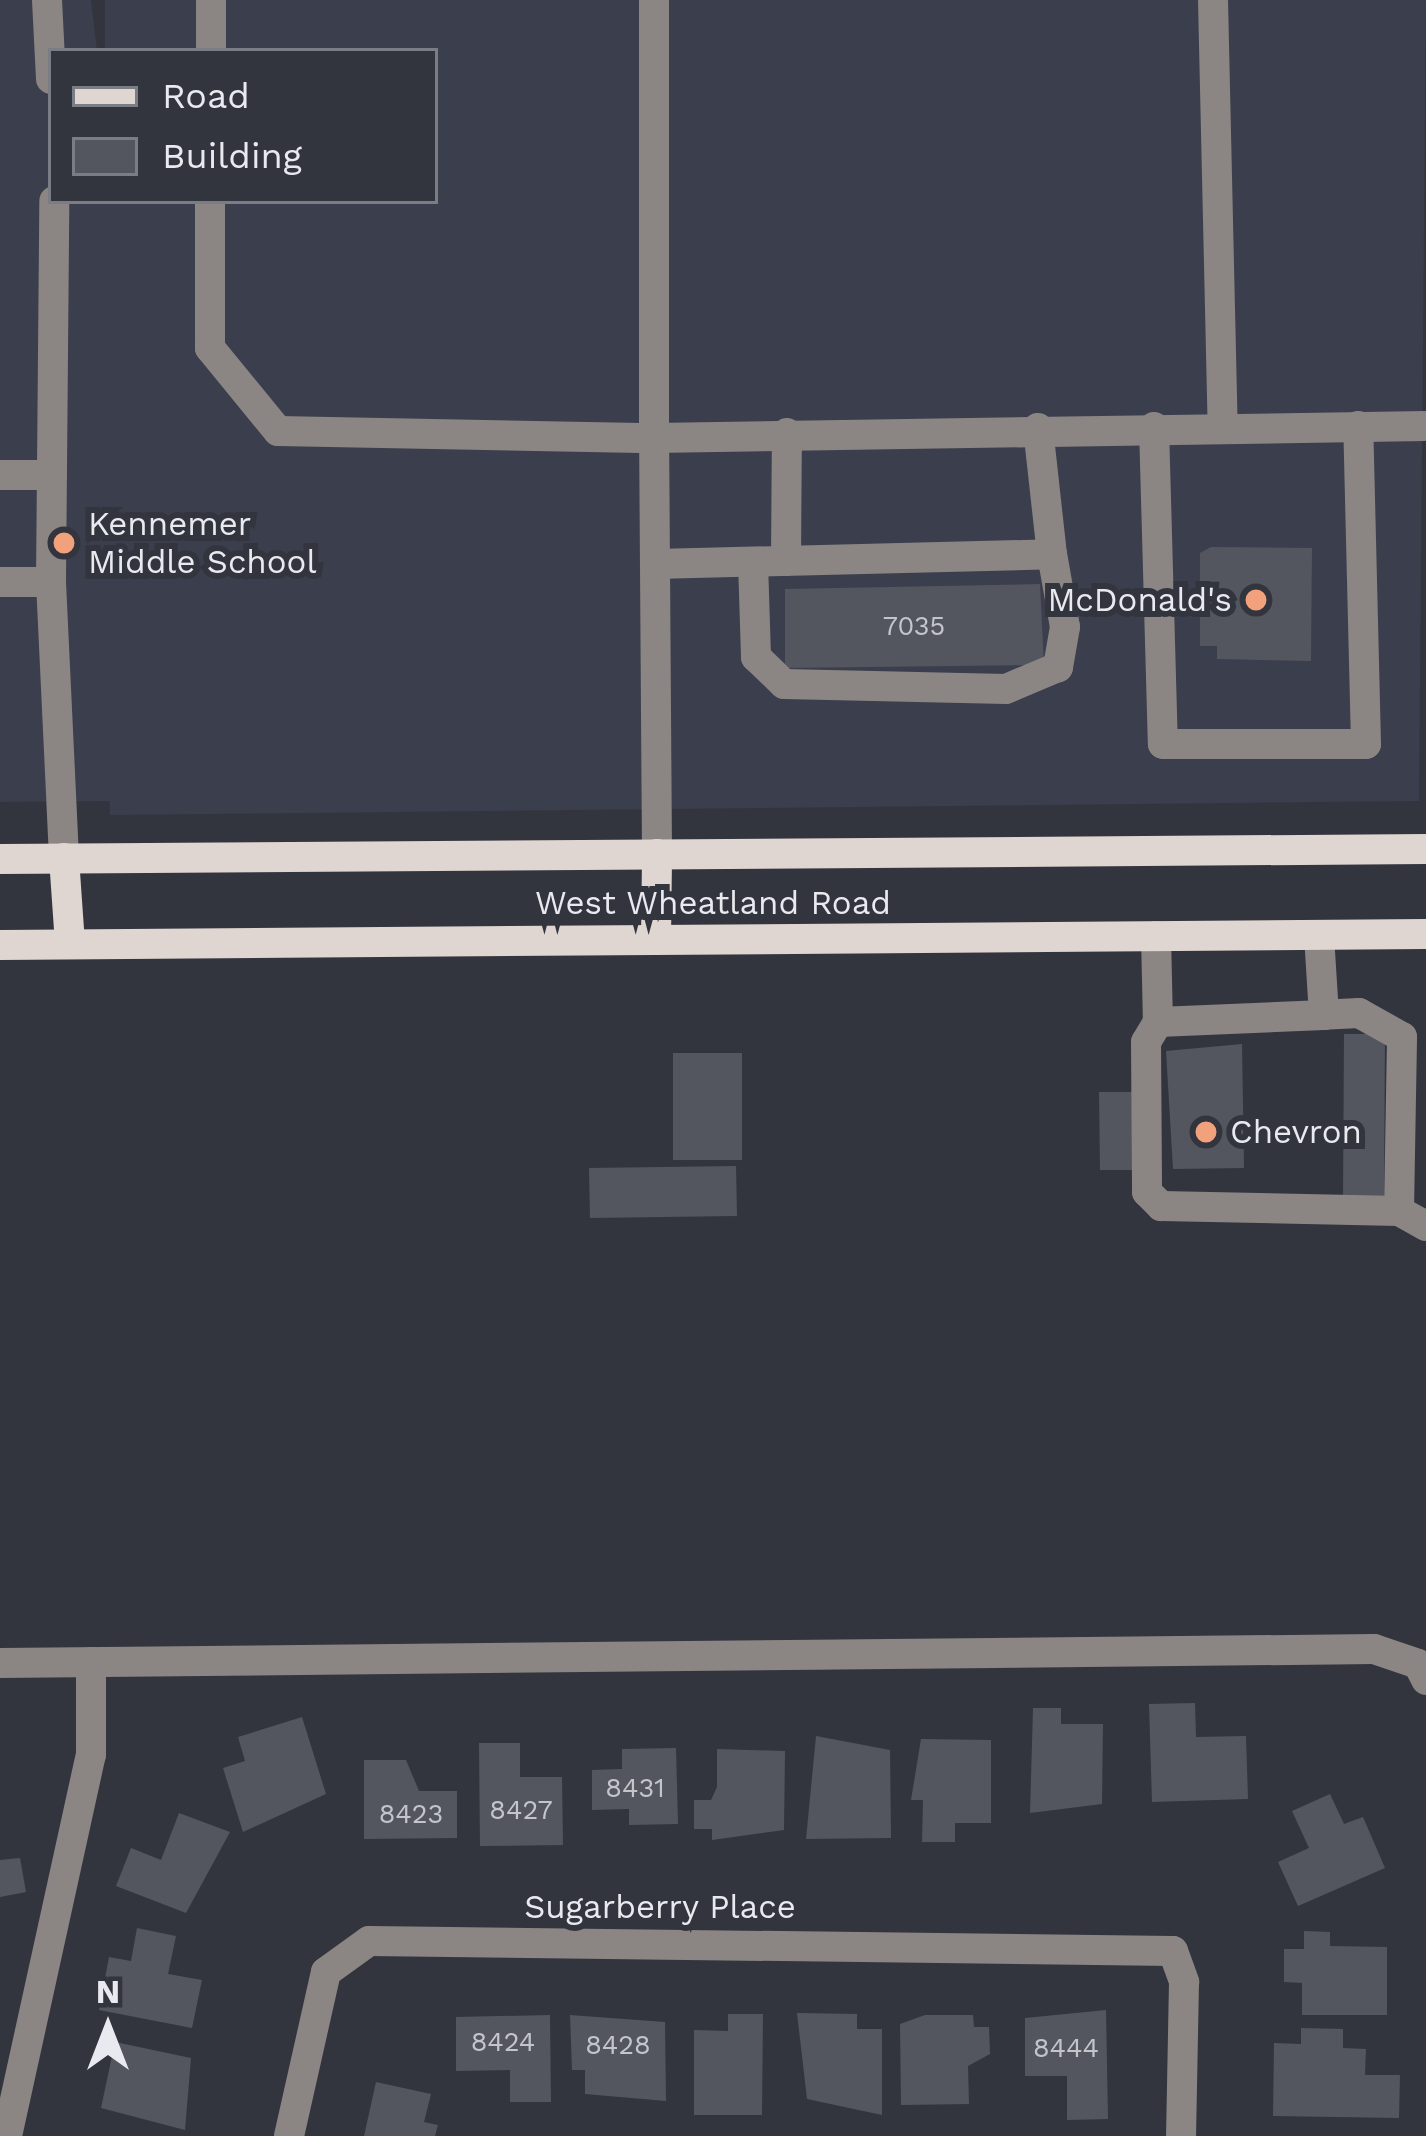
<!DOCTYPE html>
<style>
body{margin:0}
#map{position:relative;width:1426px;height:2136px;overflow:hidden;background:#33353e;font-family:"Work Sans",sans-serif}
div>[style]{position:absolute}
.built>*{inset:0;background:#3b3e4c}
.building>*{inset:0;background:#53565f}
.minor>*{height:30px;margin:-15px;padding:0 15px;transform-origin:15px;border-radius:15px;background:#8b8683}
.major>*{height:30px;margin:-15px;padding:0 15px;transform-origin:15px;border-radius:15px;background:#dfd5d1}
.dots>*{width:33px;height:33px;translate:-50% -50%;box-sizing:border-box;border:6px solid #33353e;border-radius:50%}
span{translate:-50% -50%;white-space:nowrap;text-align:center;line-height:1.15;-webkit-text-stroke:12px #33353e;paint-order:stroke}
.number-label{font-size:27px;color:#c3c5cb}
.number-label span{-webkit-text-stroke-width:0}
.poi-label{font-size:33px;color:#e8eaef}
.left{translate:0 -50%;text-align:left}
.right{translate:-100% -50%;text-align:right}
.street-label{font-size:33px;color:#e8eaef}
.legend{position:absolute;left:48px;top:48px;width:390px;height:156px;box-sizing:border-box;background:#33353e;border:3px solid #7b7d85;margin:0;padding:15px 21px;list-style:none;font-size:36px;color:#e8eaef}
.legend li{display:flex;align-items:center;gap:24px;height:60px}
.legend b{width:60px;border:3px solid #7b7d85}
.north{position:absolute;left:48px;top:1968px;width:120px;height:120px;-webkit-text-stroke:9px #33353e;paint-order:stroke;rotate:0deg;font-size:33px;font-weight:700;line-height:48px;text-align:center;color:#e8eaef}
.north::after{content:'';display:block;margin:auto;width:42px;height:54px;background:#e8eaef;clip-path:polygon(50% 0,100% 100%,50% 72%,0 100%)}
</style>
<div id="map">
<div class="built">
<div style="clip-path:polygon(0 0,91px 0,97px 51px,51px 51px,51px 201px,435px 201px,435px 51px,105px 51px,105px 0,1426px 0,1419px 801px,110px 815px,110px 801px,0 802px)"></div>
</div>
<div class="building">
<div style="clip-path:polygon(1211px 547px,1312px 548px,1311px 661px,1217px 659px,1217px 646px,1200px 646px,1200px 553px)"></div>
<div style="clip-path:polygon(1040px 584px,1044px 665px,785px 668px,785px 589px)"></div>
<div style="clip-path:polygon(1344px 1034px,1385px 1034px,1384px 1199px,1343px 1199px)"></div>
<div style="clip-path:polygon(1242px 1044px,1244px 1168px,1173px 1169px,1166px 1051px)"></div>
<div style="clip-path:polygon(673px 1053px,742px 1053px,742px 1160px,673px 1160px)"></div>
<div style="clip-path:polygon(1099px 1092px,1133px 1092px,1133px 1170px,1100px 1170px)"></div>
<div style="clip-path:polygon(736px 1166px,737px 1216px,590px 1218px,589px 1168px)"></div>
<div style="clip-path:polygon(1195px 1703px,1196px 1737px,1246px 1736px,1248px 1799px,1152px 1802px,1149px 1704px)"></div>
<div style="clip-path:polygon(1033px 1708px,1061px 1708px,1061px 1724px,1103px 1724px,1102px 1804px,1030px 1813px)"></div>
<div style="clip-path:polygon(302px 1717px,326px 1794px,243px 1832px,223px 1768px,245px 1761px,238px 1737px)"></div>
<div style="clip-path:polygon(816px 1736px,890px 1750px,891px 1838px,806px 1839px)"></div>
<div style="clip-path:polygon(921px 1739px,991px 1740px,991px 1823px,955px 1823px,955px 1842px,922px 1842px,923px 1800px,911px 1800px)"></div>
<div style="clip-path:polygon(479px 1743px,520px 1743px,520px 1777px,562px 1777px,563px 1845px,480px 1846px)"></div>
<div style="clip-path:polygon(676px 1748px,678px 1824px,629px 1825px,629px 1809px,592px 1810px,592px 1770px,622px 1769px,622px 1749px)"></div>
<div style="clip-path:polygon(717px 1749px,785px 1751px,784px 1830px,712px 1840px,712px 1829px,694px 1829px,694px 1800px,711px 1800px,717px 1787px)"></div>
<div style="clip-path:polygon(364px 1760px,406px 1760px,419px 1791px,457px 1791px,457px 1838px,364px 1839px)"></div>
<div style="clip-path:polygon(1330px 1794px,1344px 1824px,1363px 1817px,1385px 1868px,1298px 1906px,1278px 1862px,1309px 1848px,1292px 1811px)"></div>
<div style="clip-path:polygon(179px 1813px,230px 1832px,186px 1913px,116px 1886px,131px 1848px,161px 1860px)"></div>
<div style="clip-path:polygon(20px 1858px,26px 1892px,0 1897px,0 1860px)"></div>
<div style="clip-path:polygon(137px 1928px,176px 1936px,168px 1974px,202px 1980px,192px 2028px,99px 2010px,109px 1957px,131px 1961px)"></div>
<div style="clip-path:polygon(1304px 1931px,1330px 1932px,1330px 1946px,1387px 1947px,1387px 2015px,1302px 2015px,1302px 1983px,1284px 1982px,1284px 1949px,1304px 1949px)"></div>
<div style="clip-path:polygon(1106px 2010px,1108px 2119px,1067px 2120px,1067px 2076px,1025px 2076px,1025px 2018px)"></div>
<div style="clip-path:polygon(797px 2013px,857px 2014px,857px 2029px,882px 2029px,882px 2115px,807px 2099px)"></div>
<div style="clip-path:polygon(728px 2014px,763px 2014px,762px 2115px,694px 2115px,694px 2030px,728px 2031px)"></div>
<div style="clip-path:polygon(550px 2015px,551px 2102px,510px 2102px,510px 2070px,456px 2071px,456px 2017px)"></div>
<div style="clip-path:polygon(570px 2015px,665px 2022px,666px 2101px,585px 2094px,585px 2070px,572px 2070px)"></div>
<div style="clip-path:polygon(925px 2015px,973px 2015px,974px 2027px,989px 2027px,990px 2054px,968px 2066px,969px 2104px,901px 2105px,900px 2024px)"></div>
<div style="clip-path:polygon(1301px 2028px,1343px 2029px,1343px 2048px,1366px 2049px,1365px 2075px,1400px 2075px,1399px 2118px,1273px 2116px,1274px 2043px,1301px 2044px)"></div>
<div style="clip-path:polygon(115px 2042px,191px 2058px,185px 2130px,101px 2108px)"></div>
<div style="clip-path:polygon(376px 2082px,431px 2094px,424px 2122px,438px 2125px,435px 2136px,364px 2136px)"></div>
</div>
<div class="minor">
<div style="left:47px;top:0;width:79px;rotate:87.1deg"></div>
<div style="left:1213px;top:0;width:427px;rotate:88.7deg"></div>
<div style="left:211px;top:51px;width:51px;rotate:-90deg"></div>
<div style="left:210px;top:201px;width:147px;rotate:90deg"></div>
<div style="left:210px;top:348px;width:107px;rotate:50.7deg"></div>
<div style="left:278px;top:431px;width:376px;rotate:1.1deg"></div>
<div style="left:654px;top:438px;width:438px;rotate:-90deg"></div>
<div style="left:1154px;top:427px;width:317px;rotate:88.4deg"></div>
<div style="left:1163px;top:744px;width:203px"></div>
<div style="left:1366px;top:744px;width:318px;rotate:-91.4deg"></div>
<div style="left:1038px;top:428px;width:127px;rotate:83.7deg"></div>
<div style="left:0;top:475px;width:52px"></div>
<div style="left:786px;top:561px;width:128px;rotate:-89.6deg"></div>
<div style="left:655px;top:564px;width:397px;rotate:-1.4deg"></div>
<div style="left:1052px;top:554px;width:74px;rotate:79.9deg"></div>
<div style="left:1065px;top:627px;width:41px;rotate:99.9deg"></div>
<div style="left:1058px;top:667px;width:56px;rotate:157.1deg"></div>
<div style="left:1006px;top:689px;width:222px;rotate:-178.7deg"></div>
<div style="left:784px;top:684px;width:39px;rotate:-136deg"></div>
<div style="left:756px;top:657px;width:95px;rotate:-91.8deg"></div>
<div style="left:0;top:582px;width:51px"></div>
<div style="left:51px;top:582px;width:381px;rotate:-89.5deg"></div>
<div style="left:51px;top:582px;width:276px;rotate:87.3deg"></div>
<div style="left:657px;top:854px;width:416px;rotate:-90.4deg"></div>
<div style="left:654px;top:438px;width:772px;rotate:-0.89deg"></div>
<div style="left:1156px;top:936px;width:86px;rotate:88.7deg"></div>
<div style="left:1158px;top:1022px;width:166px;rotate:-2.4deg"></div>
<div style="left:1324px;top:1015px;width:80px;rotate:-93.6deg"></div>
<div style="left:1158px;top:1022px;width:23px;rotate:121deg"></div>
<div style="left:1146px;top:1042px;width:150px;rotate:89.6deg"></div>
<div style="left:1147px;top:1192px;width:20px;rotate:45deg"></div>
<div style="left:1161px;top:1206px;width:238px;rotate:1.2deg"></div>
<div style="left:1399px;top:1211px;width:174px;rotate:-89deg"></div>
<div style="left:1402px;top:1037px;width:49px;rotate:-150.8deg"></div>
<div style="left:1359px;top:1013px;width:35px;rotate:177deg"></div>
<div style="left:1399px;top:1211px;width:31px;rotate:29deg"></div>
<div style="left:0;top:1663px;width:1374px;rotate:-0.58deg"></div>
<div style="left:1374px;top:1649px;width:46px;rotate:18.8deg"></div>
<div style="left:1418px;top:1664px;width:18px;rotate:63deg"></div>
<div style="left:7px;top:2136px;width:390px;rotate:-77.6deg"></div>
<div style="left:91px;top:1755px;width:93px;rotate:-90deg"></div>
<div style="left:289px;top:2136px;width:168px;rotate:-77.3deg"></div>
<div style="left:326px;top:1972px;width:53px;rotate:-35.8deg"></div>
<div style="left:369px;top:1941px;width:804px;rotate:0.71deg"></div>
<div style="left:1173px;top:1951px;width:33px;rotate:70deg"></div>
<div style="left:1184px;top:1982px;width:154px;rotate:91.1deg"></div>
</div>
<div class="major">
<div style="left:64px;top:858px;width:86px;rotate:86deg"></div>
<div style="left:0;top:859px;width:1426px;rotate:-0.4deg"></div>
<div style="left:656px;top:940px;width:86px;rotate:-89.3deg"></div>
<div style="left:0;top:945px;width:1426px;rotate:-0.44deg"></div>
</div>
<div class="dots">
<div style="left:64px;top:543px;background:#f1a17b"></div>
<div style="left:1256px;top:600px;background:#f1a17b"></div>
<div style="left:1206px;top:1132px;background:#f1a17b"></div>
</div>
<div class="number-label">
<span style="left:914px;top:627px">7035</span>
<span style="left:635px;top:1789px">8431</span>
<span style="left:521px;top:1811px">8427</span>
<span style="left:411px;top:1815px">8423</span>
<span style="left:503px;top:2043px">8424</span>
<span style="left:618px;top:2046px">8428</span>
<span style="left:1066px;top:2049px">8444</span>
</div>
<div class="poi-label">
<span class="left" style="left:88px;top:543px">Kennemer<br>Middle School</span>
<span class="right" style="left:1232px;top:600px">McDonald's</span>
<span class="left" style="left:1230px;top:1132px">Chevron</span>
</div>
<div class="street-label">
<span style="left:713px;top:903px">West Wheatland Road</span>
<span style="left:660px;top:1907px">Sugarberry Place</span>
</div>
<ul class="legend">
<li><b style="height:15px;background:#dfd5d1"></b>Road</li>
<li><b style="height:33px;background:#53565f"></b>Building</li>
</ul>
<div class="north">N</div>
</div>
